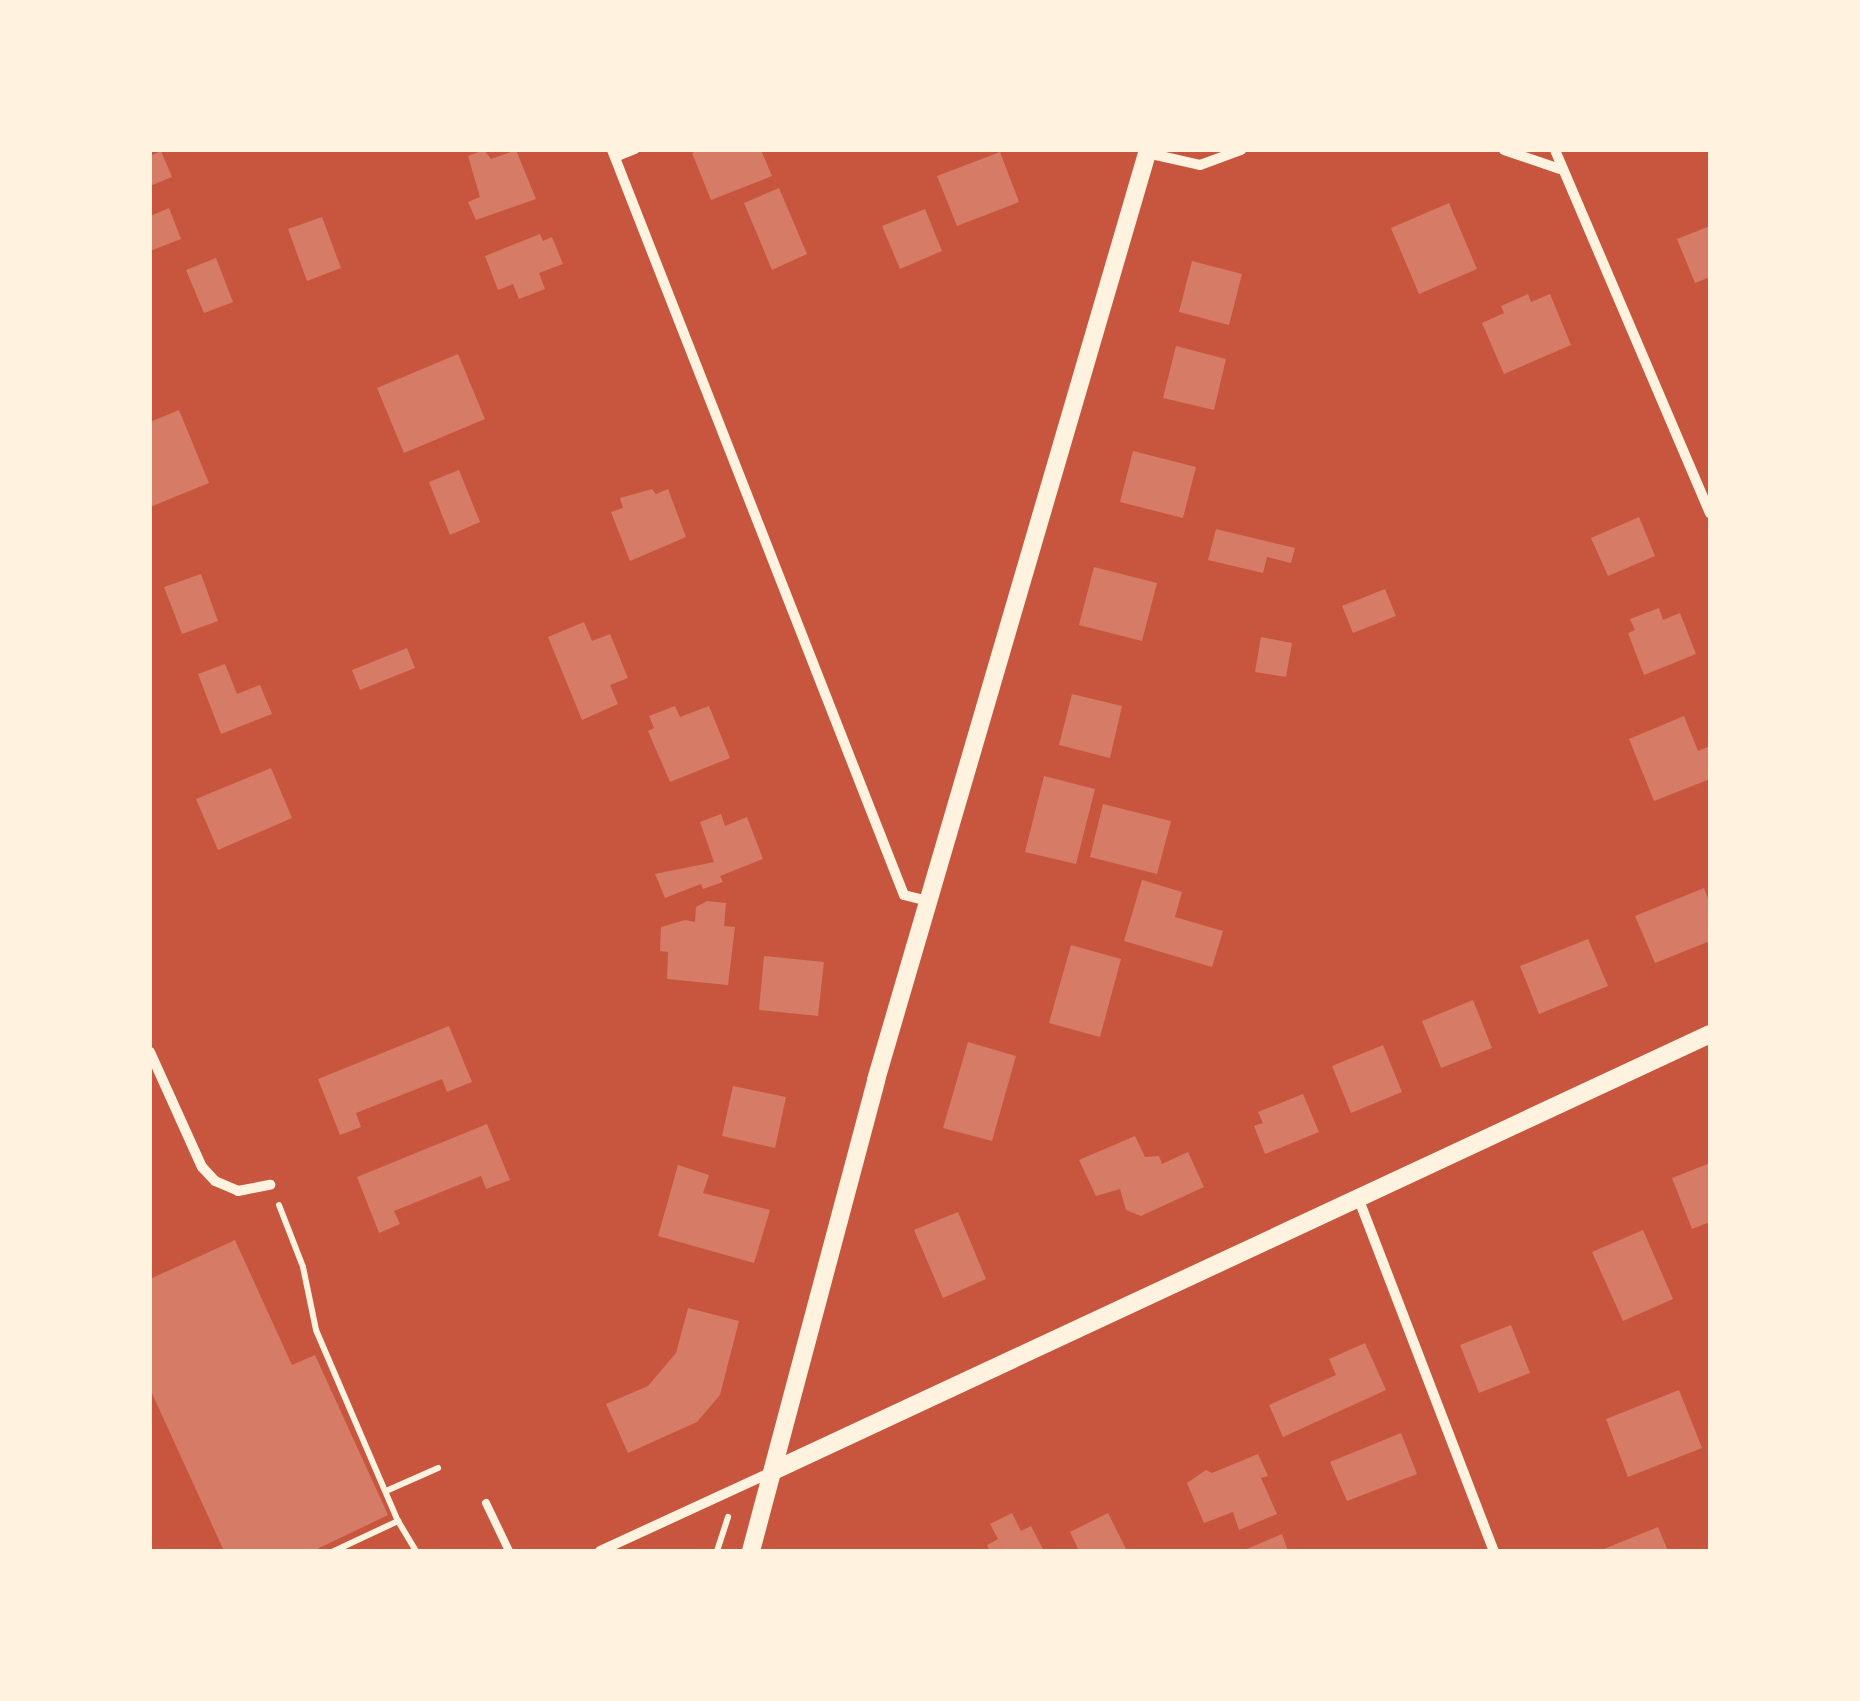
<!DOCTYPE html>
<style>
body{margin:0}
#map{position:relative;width:1860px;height:1701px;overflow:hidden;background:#c8553d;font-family:"Public Sans",sans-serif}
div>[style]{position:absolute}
.building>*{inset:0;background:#d67c66}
.path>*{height:6px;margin:-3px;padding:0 3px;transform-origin:3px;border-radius:3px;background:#fff3e0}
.service>*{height:8px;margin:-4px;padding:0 4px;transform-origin:4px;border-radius:4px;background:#fff3e0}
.minor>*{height:10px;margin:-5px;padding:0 5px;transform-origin:5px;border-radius:5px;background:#fff3e0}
.tertiary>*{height:18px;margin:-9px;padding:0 9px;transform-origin:9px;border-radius:9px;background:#fff3e0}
span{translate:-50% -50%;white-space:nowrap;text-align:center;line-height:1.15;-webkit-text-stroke:10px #fff3e0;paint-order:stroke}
.frame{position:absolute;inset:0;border:152px solid #fff3e0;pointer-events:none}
</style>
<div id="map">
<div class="building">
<div style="clip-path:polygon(484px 150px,491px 159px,516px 150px,536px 199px,476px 220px,468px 202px,480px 197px,468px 156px)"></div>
<div style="clip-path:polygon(698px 150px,761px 150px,772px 176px,711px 200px,692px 153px)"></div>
<div style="clip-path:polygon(161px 151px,172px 177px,150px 186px,150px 156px)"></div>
<div style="clip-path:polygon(1000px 152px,1019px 202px,957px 226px,937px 176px)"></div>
<div style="clip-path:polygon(779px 188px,807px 254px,772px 270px,744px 203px)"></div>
<div style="clip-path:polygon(1449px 203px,1477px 269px,1419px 294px,1391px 228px)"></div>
<div style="clip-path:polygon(169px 208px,181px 239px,150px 251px,150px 216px)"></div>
<div style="clip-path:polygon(925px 209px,942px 251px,900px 269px,882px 226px)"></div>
<div style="clip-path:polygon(322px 217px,341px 268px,307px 281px,288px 229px)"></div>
<div style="clip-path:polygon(1710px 226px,1710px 277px,1695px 283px,1677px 239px)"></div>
<div style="clip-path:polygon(540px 234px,543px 241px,552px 237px,563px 264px,539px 273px,545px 289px,519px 299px,513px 284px,498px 290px,485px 256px)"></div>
<div style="clip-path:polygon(216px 258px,233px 302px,204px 313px,186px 270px)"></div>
<div style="clip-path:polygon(1192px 261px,1242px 274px,1229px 325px,1179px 312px)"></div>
<div style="clip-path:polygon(1528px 294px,1531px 302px,1550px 294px,1571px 345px,1504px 374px,1482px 323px,1504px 313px,1501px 306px)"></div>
<div style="clip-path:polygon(1176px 346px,1226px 359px,1214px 410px,1163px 398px)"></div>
<div style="clip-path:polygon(458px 354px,485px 419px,404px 453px,377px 388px)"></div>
<div style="clip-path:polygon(179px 410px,209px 483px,150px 507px,150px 422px)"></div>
<div style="clip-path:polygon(1133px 451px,1196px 467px,1183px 518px,1120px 502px)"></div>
<div style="clip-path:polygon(459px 470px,480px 522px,450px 535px,429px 482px)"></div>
<div style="clip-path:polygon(652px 489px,656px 494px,668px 489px,686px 537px,630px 561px,611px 512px,623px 508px,620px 498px)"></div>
<div style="clip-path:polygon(1639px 517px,1655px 556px,1608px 576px,1591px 538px)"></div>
<div style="clip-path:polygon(1216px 529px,1295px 548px,1291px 563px,1267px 557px,1263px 573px,1208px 560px)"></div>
<div style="clip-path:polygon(1094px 567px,1157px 583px,1142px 641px,1079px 625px)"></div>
<div style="clip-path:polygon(201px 574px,218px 621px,182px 634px,164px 587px)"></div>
<div style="clip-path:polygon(1385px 589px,1396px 616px,1353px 633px,1342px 606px)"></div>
<div style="clip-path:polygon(1659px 608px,1663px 620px,1680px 613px,1696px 654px,1644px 675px,1628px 633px,1635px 630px,1630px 619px)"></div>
<div style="clip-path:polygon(584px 622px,592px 641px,610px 634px,628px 678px,610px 685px,618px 704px,582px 720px,548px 637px)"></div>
<div style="clip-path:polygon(1261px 637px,1292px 643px,1286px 677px,1255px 672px)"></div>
<div style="clip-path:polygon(407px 648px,415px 668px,360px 690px,352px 670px)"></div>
<div style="clip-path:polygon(225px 664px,237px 694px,260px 685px,272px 714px,221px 734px,198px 674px)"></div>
<div style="clip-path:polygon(1072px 694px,1122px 706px,1110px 758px,1059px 745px)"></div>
<div style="clip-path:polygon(675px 706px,680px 717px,709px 706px,730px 758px,670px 782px,648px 731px,654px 728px,649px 716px)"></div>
<div style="clip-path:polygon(1684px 716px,1698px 751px,1710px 746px,1710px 779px,1654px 801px,1629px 739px)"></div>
<div style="clip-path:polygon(271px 768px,292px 818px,218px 850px,196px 799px)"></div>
<div style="clip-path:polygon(1044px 776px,1095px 789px,1076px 864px,1025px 852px)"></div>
<div style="clip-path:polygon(1103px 804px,1171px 821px,1157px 874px,1090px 857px)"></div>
<div style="clip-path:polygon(721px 814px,725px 826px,747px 817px,763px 859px,720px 876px,723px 882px,703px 889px,701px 884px,665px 898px,655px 874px,714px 862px,700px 822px)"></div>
<div style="clip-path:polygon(1142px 880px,1182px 892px,1175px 917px,1223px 931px,1212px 967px,1124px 941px)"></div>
<div style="clip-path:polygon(1704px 888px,1710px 904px,1710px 941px,1655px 963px,1635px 916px)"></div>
<div style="clip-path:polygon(707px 901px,726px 903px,724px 926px,735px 927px,728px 985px,667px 979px,668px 952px,660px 951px,661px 927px,685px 920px,695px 922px,696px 907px)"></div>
<div style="clip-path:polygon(1588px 939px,1608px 986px,1539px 1014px,1520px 966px)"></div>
<div style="clip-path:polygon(1071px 945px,1121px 959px,1100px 1037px,1049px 1023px)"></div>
<div style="clip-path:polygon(764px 956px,824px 962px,818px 1016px,759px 1010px)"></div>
<div style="clip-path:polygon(1473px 1000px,1492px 1048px,1441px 1068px,1422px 1021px)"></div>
<div style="clip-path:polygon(449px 1026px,472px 1082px,447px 1092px,442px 1079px,356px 1113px,361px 1127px,340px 1135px,318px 1079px)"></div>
<div style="clip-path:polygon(968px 1042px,1016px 1056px,992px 1141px,943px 1128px)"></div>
<div style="clip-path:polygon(1383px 1045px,1402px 1092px,1351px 1113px,1332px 1066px)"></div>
<div style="clip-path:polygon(733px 1086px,786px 1097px,775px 1148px,722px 1136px)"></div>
<div style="clip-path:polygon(1303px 1094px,1319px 1132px,1265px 1154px,1254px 1126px,1263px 1123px,1258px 1112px)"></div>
<div style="clip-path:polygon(487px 1124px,510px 1180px,486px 1189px,481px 1176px,394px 1211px,400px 1224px,379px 1233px,357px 1177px)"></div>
<div style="clip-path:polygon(1135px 1136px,1145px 1157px,1159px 1156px,1162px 1164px,1188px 1152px,1204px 1187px,1141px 1216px,1126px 1210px,1120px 1189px,1096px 1196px,1079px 1160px)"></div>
<div style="clip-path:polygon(1710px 1163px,1710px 1222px,1692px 1229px,1672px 1178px)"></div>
<div style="clip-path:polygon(678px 1165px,709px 1175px,703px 1193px,770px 1210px,754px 1263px,658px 1236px)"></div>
<div style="clip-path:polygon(958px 1212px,986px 1279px,943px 1298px,914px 1230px)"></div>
<div style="clip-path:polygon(1643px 1230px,1673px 1299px,1623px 1321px,1592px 1252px)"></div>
<div style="clip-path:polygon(235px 1240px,292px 1365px,315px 1355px,388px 1515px,313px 1551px,224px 1551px,150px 1389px,150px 1279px)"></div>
<div style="clip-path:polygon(688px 1308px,739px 1321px,720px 1395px,697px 1422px,628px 1453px,606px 1404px,648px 1386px,676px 1353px)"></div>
<div style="clip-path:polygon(1511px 1325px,1530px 1373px,1479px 1393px,1460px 1345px)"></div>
<div style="clip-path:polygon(1365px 1343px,1386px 1390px,1283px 1437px,1269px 1405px,1336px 1375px,1329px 1359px)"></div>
<div style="clip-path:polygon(1679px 1390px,1702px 1448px,1628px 1477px,1606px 1419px)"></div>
<div style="clip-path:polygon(1401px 1433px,1417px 1474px,1347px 1501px,1330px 1462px)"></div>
<div style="clip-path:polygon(1258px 1454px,1268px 1476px,1261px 1478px,1277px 1514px,1239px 1530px,1233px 1512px,1204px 1523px,1187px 1483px,1206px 1470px,1212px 1473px)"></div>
<div style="clip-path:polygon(1012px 1513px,1021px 1531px,1031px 1526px,1044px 1551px,990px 1551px,987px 1545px,998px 1539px,990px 1524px)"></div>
<div style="clip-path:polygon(1108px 1513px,1127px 1551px,1079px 1551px,1070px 1532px)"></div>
<div style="clip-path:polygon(1658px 1527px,1668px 1551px,1599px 1551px)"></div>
<div style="clip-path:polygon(1282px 1534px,1288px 1551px,1242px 1551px)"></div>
</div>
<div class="path">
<div style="left:279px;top:1205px;width:66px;rotate:68.8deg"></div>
<div style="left:303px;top:1267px;width:64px;rotate:78.3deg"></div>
<div style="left:316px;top:1330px;width:208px;rotate:66.8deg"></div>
<div style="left:398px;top:1521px;width:35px;rotate:59deg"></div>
<div style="left:386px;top:1491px;width:57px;rotate:-23.9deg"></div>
<div style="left:334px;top:1551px;width:71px;rotate:-25.1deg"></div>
<div style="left:717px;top:1551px;width:36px;rotate:-72deg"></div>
</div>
<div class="service">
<div style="left:615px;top:158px;width:22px;rotate:-22deg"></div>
<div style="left:486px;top:1503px;width:53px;rotate:64.4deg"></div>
</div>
<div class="minor">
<div style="left:612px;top:150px;width:800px;rotate:68.6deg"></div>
<div style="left:904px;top:895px;width:25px;rotate:14deg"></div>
<div style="left:1504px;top:150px;width:59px;rotate:18.7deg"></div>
<div style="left:1555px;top:150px;width:395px;rotate:66.9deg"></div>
<div style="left:1147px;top:153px;width:54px;rotate:12.8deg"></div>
<div style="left:1200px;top:165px;width:44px;rotate:-20.1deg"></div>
<div style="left:150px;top:1052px;width:126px;rotate:65.7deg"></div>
<div style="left:202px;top:1167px;width:19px;rotate:47deg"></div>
<div style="left:215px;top:1181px;width:25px;rotate:23deg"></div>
<div style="left:238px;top:1191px;width:33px;rotate:-11deg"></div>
<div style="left:1359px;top:1200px;width:376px;rotate:69deg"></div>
<div style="left:600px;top:1551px;width:189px;rotate:-24.7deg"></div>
</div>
<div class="tertiary">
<div style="left:773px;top:1471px;width:1034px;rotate:-25deg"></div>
<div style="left:751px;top:1551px;width:487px;rotate:-75.1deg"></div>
<div style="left:876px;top:1080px;width:969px;rotate:-73.7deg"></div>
</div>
<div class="frame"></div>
</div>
